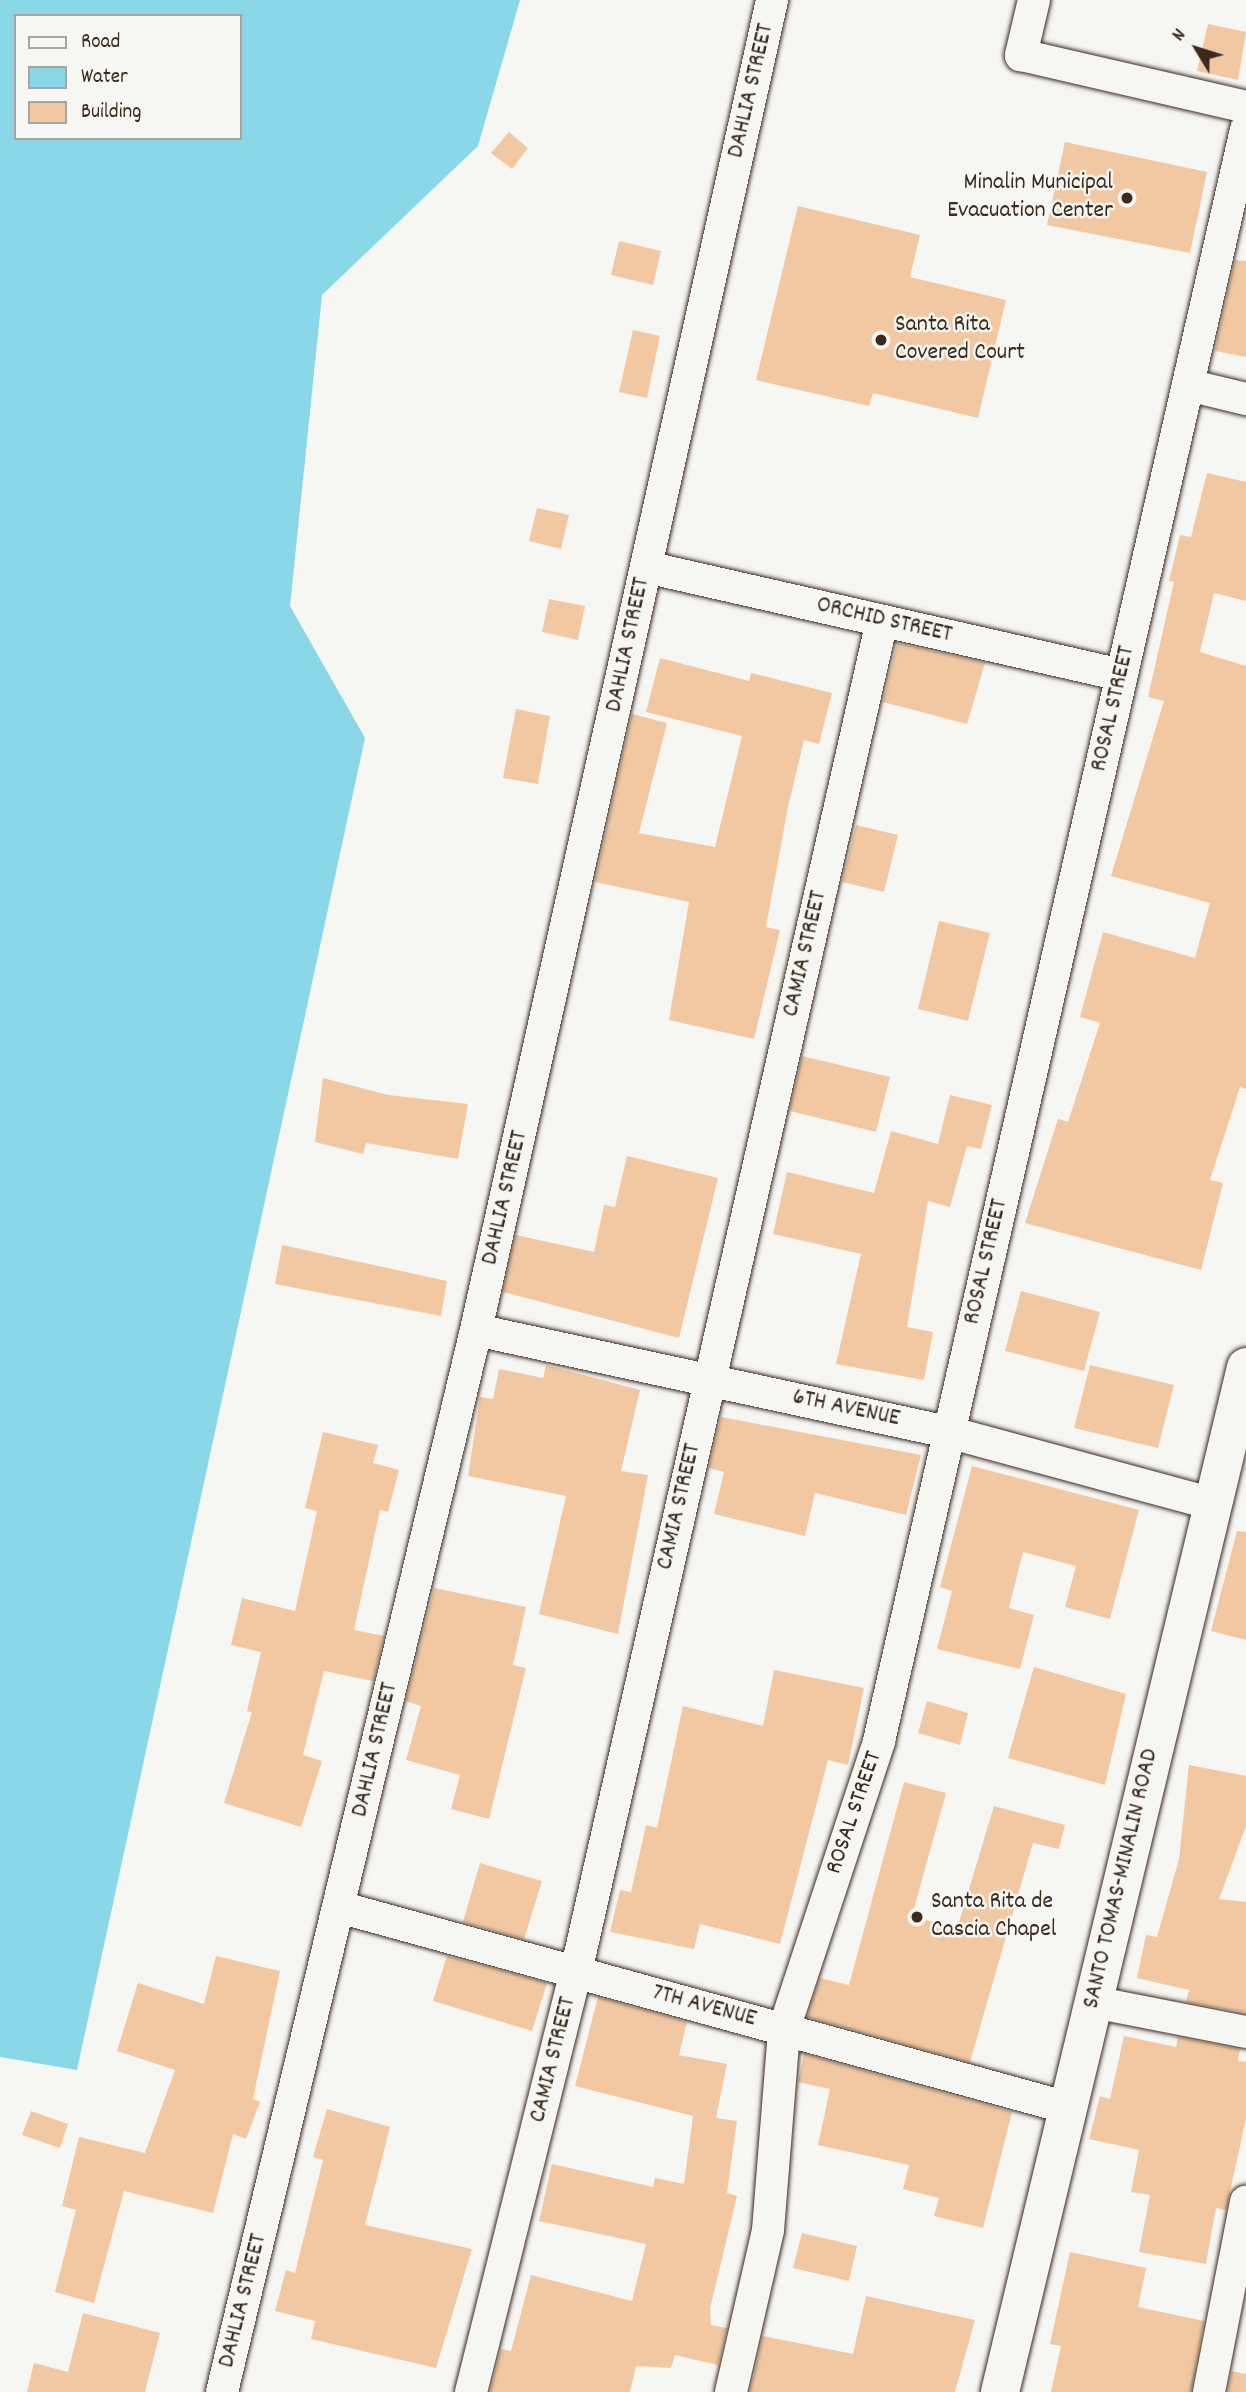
<!DOCTYPE html>
<style>
body{margin:0}
#map{position:relative;width:1246px;height:2392px;overflow:hidden;background:#f6f6f2;font-family:Dekko,sans-serif}
div>[style]{position:absolute}
.water>*{inset:0;background:#89d7e7}
.building>*{inset:0;background:#f2c8a2}
.roads{filter:drop-shadow(0 0 2px #3b2a1e) drop-shadow(0 0 2px #3b2a1e)}
.minor>*{height:32px;margin:-16px;padding:0 16px;transform-origin:16px;border-radius:16px;background:#f6f6f2}
.secondary>*{height:38px;margin:-19px;padding:0 19px;transform-origin:19px;border-radius:19px;background:#f6f6f2}
.dots>*{width:19px;height:19px;translate:-50% -50%;box-sizing:border-box;border:4px solid #f6f6f2;border-radius:50%}
span{translate:-50% -50%;white-space:nowrap;text-align:center;line-height:1.15;-webkit-text-stroke:5px #f6f6f2;paint-order:stroke}
.street-label{font-size:24px;color:#3b2a1e}
.poi-label{font-size:24px;color:#3b2a1e}
.right{translate:-100% -50%;text-align:right}
.left{translate:0 -50%;text-align:left}
.legend{position:absolute;left:14px;top:14px;width:228px;height:126px;box-sizing:border-box;background:#f6f6f2;border:2px solid #aba49d;margin:0;padding:9px 12px;list-style:none;font-size:21px;color:#3b2a1e}
.legend li{display:flex;align-items:center;gap:14px;height:35px}
.legend b{width:35px;border:2px solid #aba49d}
.north{position:absolute;left:1162px;top:14px;width:70px;height:70px;-webkit-text-stroke:5px #f6f6f2;paint-order:stroke;rotate:308deg;font-size:19px;font-weight:700;line-height:28px;text-align:center;color:#3b2a1e}
.north::after{content:'';display:block;margin:auto;width:24px;height:32px;background:#3b2a1e;clip-path:polygon(50% 0,100% 100%,50% 72%,0 100%)}
</style>
<div id="map">
<div class="water">
<div style="clip-path:polygon(evenodd,0 0,520px 0,478px 146px,322px 295px,290px 606px,365px 738px,77px 2070px,0 2057px,0 0,16px 16px,240px 16px,240px 138px,16px 138px,16px 16px)"></div>
</div>
<div class="building">
<div style="clip-path:polygon(1208px 24px,1246px 32px,1238px 80px,1197px 71px)"></div>
<div style="clip-path:polygon(509px 132px,528px 148px,512px 169px,491px 153px)"></div>
<div style="clip-path:polygon(1065px 142px,1207px 172px,1190px 253px,1047px 225px)"></div>
<div style="clip-path:polygon(798px 206px,920px 235px,910px 277px,1006px 300px,978px 418px,873px 393px,869px 406px,756px 380px)"></div>
<div style="clip-path:polygon(619px 241px,661px 251px,653px 285px,611px 275px)"></div>
<div style="clip-path:polygon(1235px 260px,1246px 261px,1246px 357px,1215px 351px)"></div>
<div style="clip-path:polygon(633px 330px,660px 336px,647px 398px,619px 392px)"></div>
<div style="clip-path:polygon(1207px 473px,1246px 482px,1246px 601px,1214px 593px,1200px 652px,1246px 666px,1246px 1089px,1240px 1087px,1210px 1180px,1223px 1183px,1201px 1270px,1025px 1223px,1058px 1119px,1068px 1122px,1100px 1023px,1080px 1017px,1103px 932px,1195px 958px,1210px 903px,1111px 876px,1164px 701px,1148px 697px,1174px 582px,1169px 581px,1180px 535px,1191px 537px)"></div>
<div style="clip-path:polygon(537px 508px,569px 515px,561px 549px,529px 541px)"></div>
<div style="clip-path:polygon(549px 599px,585px 606px,578px 640px,542px 632px)"></div>
<div style="clip-path:polygon(897px 643px,985px 663px,967px 724px,883px 702px)"></div>
<div style="clip-path:polygon(660px 658px,749px 681px,751px 673px,832px 693px,819px 744px,804px 740px,788px 807px,766px 927px,780px 930px,754px 1039px,669px 1020px,689px 902px,595px 882px,632px 714px,667px 723px,639px 833px,715px 847px,742px 736px,646px 712px)"></div>
<div style="clip-path:polygon(516px 709px,550px 716px,538px 784px,503px 778px)"></div>
<div style="clip-path:polygon(856px 825px,898px 835px,884px 892px,842px 882px)"></div>
<div style="clip-path:polygon(939px 921px,990px 933px,968px 1021px,918px 1009px)"></div>
<div style="clip-path:polygon(802px 1056px,890px 1077px,876px 1132px,790px 1111px)"></div>
<div style="clip-path:polygon(323px 1078px,388px 1095px,468px 1104px,458px 1159px,366px 1143px,363px 1154px,315px 1142px)"></div>
<div style="clip-path:polygon(950px 1095px,992px 1105px,981px 1149px,967px 1146px,950px 1207px,928px 1201px,907px 1327px,933px 1332px,924px 1380px,836px 1364px,861px 1254px,773px 1234px,787px 1172px,874px 1193px,891px 1131px,938px 1144px)"></div>
<div style="clip-path:polygon(627px 1156px,718px 1178px,679px 1338px,503px 1292px,516px 1235px,594px 1252px,604px 1205px,615px 1207px)"></div>
<div style="clip-path:polygon(282px 1245px,447px 1281px,441px 1316px,275px 1284px)"></div>
<div style="clip-path:polygon(1021px 1291px,1100px 1312px,1084px 1371px,1005px 1351px)"></div>
<div style="clip-path:polygon(546px 1365px,640px 1390px,621px 1471px,648px 1475px,618px 1634px,539px 1614px,566px 1496px,468px 1476px,480px 1397px,493px 1399px,499px 1369px,543px 1378px)"></div>
<div style="clip-path:polygon(1090px 1365px,1174px 1385px,1158px 1448px,1074px 1428px)"></div>
<div style="clip-path:polygon(721px 1417px,921px 1455px,906px 1515px,815px 1493px,805px 1536px,714px 1514px,724px 1472px,709px 1468px)"></div>
<div style="clip-path:polygon(323px 1432px,378px 1445px,373px 1463px,399px 1470px,388px 1512px,380px 1510px,354px 1630px,384px 1636px,373px 1681px,324px 1671px,303px 1755px,322px 1761px,301px 1827px,224px 1803px,252px 1712px,247px 1711px,261px 1652px,231px 1645px,242px 1598px,295px 1611px,317px 1511px,305px 1508px)"></div>
<div style="clip-path:polygon(972px 1466px,1139px 1510px,1110px 1619px,1065px 1607px,1076px 1566px,1023px 1552px,1009px 1608px,1034px 1615px,1020px 1669px,937px 1649px,952px 1591px,940px 1587px)"></div>
<div style="clip-path:polygon(1237px 1531px,1246px 1532px,1246px 1640px,1211px 1631px)"></div>
<div style="clip-path:polygon(434px 1588px,526px 1607px,513px 1665px,526px 1668px,489px 1819px,451px 1809px,460px 1775px,406px 1760px,421px 1706px,406px 1701px)"></div>
<div style="clip-path:polygon(1034px 1667px,1126px 1694px,1105px 1785px,1008px 1758px)"></div>
<div style="clip-path:polygon(774px 1670px,864px 1688px,848px 1765px,828px 1760px,780px 1944px,700px 1924px,694px 1949px,610px 1932px,620px 1890px,631px 1892px,646px 1825px,657px 1828px,683px 1706px,763px 1726px)"></div>
<div style="clip-path:polygon(927px 1701px,968px 1713px,960px 1745px,918px 1733px)"></div>
<div style="clip-path:polygon(1189px 1765px,1246px 1776px,1246px 1826px,1219px 1899px,1246px 1902px,1246px 2013px,1186px 2002px,1189px 1990px,1137px 1978px,1146px 1935px,1157px 1937px,1179px 1859px)"></div>
<div style="clip-path:polygon(904px 1782px,946px 1793px,912px 1916px,957px 1929px,994px 1806px,1065px 1825px,1059px 1849px,1033px 1843px,970px 2062px,807px 2017px,820px 1978px,849px 1985px)"></div>
<div style="clip-path:polygon(480px 1863px,542px 1881px,524px 1939px,463px 1922px)"></div>
<div style="clip-path:polygon(216px 1956px,280px 1971px,253px 2099px,260px 2102px,246px 2139px,233px 2134px,213px 2213px,124px 2191px,94px 2303px,55px 2292px,76px 2210px,62px 2206px,79px 2137px,145px 2153px,175px 2070px,117px 2051px,138px 1983px,204px 2004px)"></div>
<div style="clip-path:polygon(447px 1956px,547px 1983px,532px 2031px,433px 2001px)"></div>
<div style="clip-path:polygon(598px 1997px,687px 2022px,679px 2055px,727px 2064px,716px 2118px,737px 2121px,727px 2193px,737px 2196px,710px 2309px,711px 2325px,727px 2328px,718px 2365px,675px 2355px,671px 2368px,636px 2366px,630px 2392px,490px 2392px,501px 2349px,511px 2351px,531px 2275px,632px 2301px,646px 2244px,539px 2221px,552px 2164px,653px 2187px,655px 2178px,684px 2184px,693px 2116px,575px 2086px)"></div>
<div style="clip-path:polygon(1124px 2036px,1176px 2047px,1178px 2037px,1240px 2049px,1238px 2061px,1246px 2062px,1246px 2119px,1226px 2210px,1216px 2208px,1206px 2264px,1139px 2252px,1150px 2195px,1131px 2192px,1139px 2150px,1089px 2139px,1100px 2096px,1110px 2099px)"></div>
<div style="clip-path:polygon(804px 2054px,1012px 2112px,983px 2228px,934px 2216px,939px 2198px,903px 2189px,909px 2165px,818px 2145px,830px 2089px,798px 2082px)"></div>
<div style="clip-path:polygon(327px 2109px,390px 2127px,365px 2225px,472px 2249px,436px 2368px,311px 2339px,315px 2321px,275px 2311px,286px 2270px,295px 2273px,323px 2160px,313px 2157px)"></div>
<div style="clip-path:polygon(31px 2111px,68px 2124px,60px 2148px,22px 2135px)"></div>
<div style="clip-path:polygon(802px 2233px,857px 2246px,849px 2281px,793px 2268px)"></div>
<div style="clip-path:polygon(1070px 2252px,1146px 2268px,1138px 2307px,1204px 2321px,1191px 2392px,1051px 2392px,1061px 2346px,1050px 2344px)"></div>
<div style="clip-path:polygon(866px 2296px,975px 2320px,955px 2392px,750px 2392px,763px 2336px,853px 2354px)"></div>
<div style="clip-path:polygon(83px 2313px,160px 2333px,145px 2392px,27px 2392px,34px 2363px,68px 2372px)"></div>
<div style="clip-path:polygon(1232px 2371px,1246px 2374px,1246px 2392px,1228px 2392px)"></div>
</div>
<div class="roads">
<div class="minor">
<div style="left:1034px;top:0;width:57px;rotate:103.3deg"></div>
<div style="left:1021px;top:55px;width:231px;rotate:13deg"></div>
<div style="left:1188px;top:385px;width:60px;rotate:13.6deg"></div>
<div style="left:646px;top:567px;width:488px;rotate:12.8deg"></div>
<div style="left:476px;top:1330px;width:483px;rotate:12.2deg"></div>
<div style="left:948px;top:1432px;width:275px;rotate:15.2deg"></div>
<div style="left:339px;top:1907px;width:756px;rotate:15.41deg"></div>
<div style="left:1093px;top:2002px;width:156px;rotate:11.1deg"></div>
<div style="left:222px;top:2392px;width:1092px;rotate:-76.55deg"></div>
<div style="left:476px;top:1330px;width:1363px;rotate:-77.45deg"></div>
<div style="left:471px;top:2392px;width:433px;rotate:-76deg"></div>
<div style="left:576px;top:1972px;width:1385px;rotate:-77.24deg"></div>
<div style="left:731px;top:2392px;width:166px;rotate:-77.1deg"></div>
<div style="left:768px;top:2230px;width:202px;rotate:-85.4deg"></div>
<div style="left:784px;top:2029px;width:303px;rotate:-71.7deg"></div>
<div style="left:879px;top:1741px;width:1653px;rotate:-77.17deg"></div>
<div style="left:1209px;top:2392px;width:194px;rotate:-79deg"></div>
</div>
<div class="secondary">
<div style="left:1000px;top:2392px;width:1054px;rotate:-76.5deg"></div>
</div>
</div>
<div class="dots">
<div style="left:1127px;top:198px;background:#3b2a1e"></div>
<div style="left:881px;top:340px;background:#3b2a1e"></div>
<div style="left:917px;top:1917px;background:#3b2a1e"></div>
</div>
<div class="street-label">
<span style="left:752px;top:91px;rotate:-77deg">DAHLIA STREET</span>
<span style="left:884px;top:621px;rotate:13deg">ORCHID STREET</span>
<span style="left:629px;top:645px;rotate:-78deg">DAHLIA STREET</span>
<span style="left:1114px;top:709px;rotate:-77deg">ROSAL STREET</span>
<span style="left:806px;top:954px;rotate:-77deg">CAMIA STREET</span>
<span style="left:506px;top:1198px;rotate:-77deg">DAHLIA STREET</span>
<span style="left:987px;top:1262px;rotate:-77deg">ROSAL STREET</span>
<span style="left:846px;top:1409px;rotate:12deg">6TH AVENUE</span>
<span style="left:680px;top:1507px;rotate:-77deg">CAMIA STREET</span>
<span style="left:376px;top:1750px;rotate:-77deg">DAHLIA STREET</span>
<span style="left:855px;top:1813px;rotate:-71deg">ROSAL STREET</span>
<span style="left:1122px;top:1879px;rotate:-77deg">SANTO TOMAS-MINALIN ROAD</span>
<span style="left:704px;top:2007px;rotate:15deg">7TH AVENUE</span>
<span style="left:554px;top:2060px;rotate:-76deg">CAMIA STREET</span>
<span style="left:244px;top:2301px;rotate:-76deg">DAHLIA STREET</span>
</div>
<div class="poi-label">
<span class="right" style="left:1113px;top:198px">Minalin Municipal<br>Evacuation Center</span>
<span class="left" style="left:895px;top:340px">Santa Rita<br>Covered Court</span>
<span class="left" style="left:931px;top:1917px">Santa Rita de<br>Cascia Chapel</span>
</div>
<ul class="legend">
<li><b style="height:9px;background:#f6f6f2"></b>Road</li>
<li><b style="height:19px;background:#89d7e7"></b>Water</li>
<li><b style="height:19px;background:#f2c8a2"></b>Building</li>
</ul>
<div class="north">N</div>
</div>
